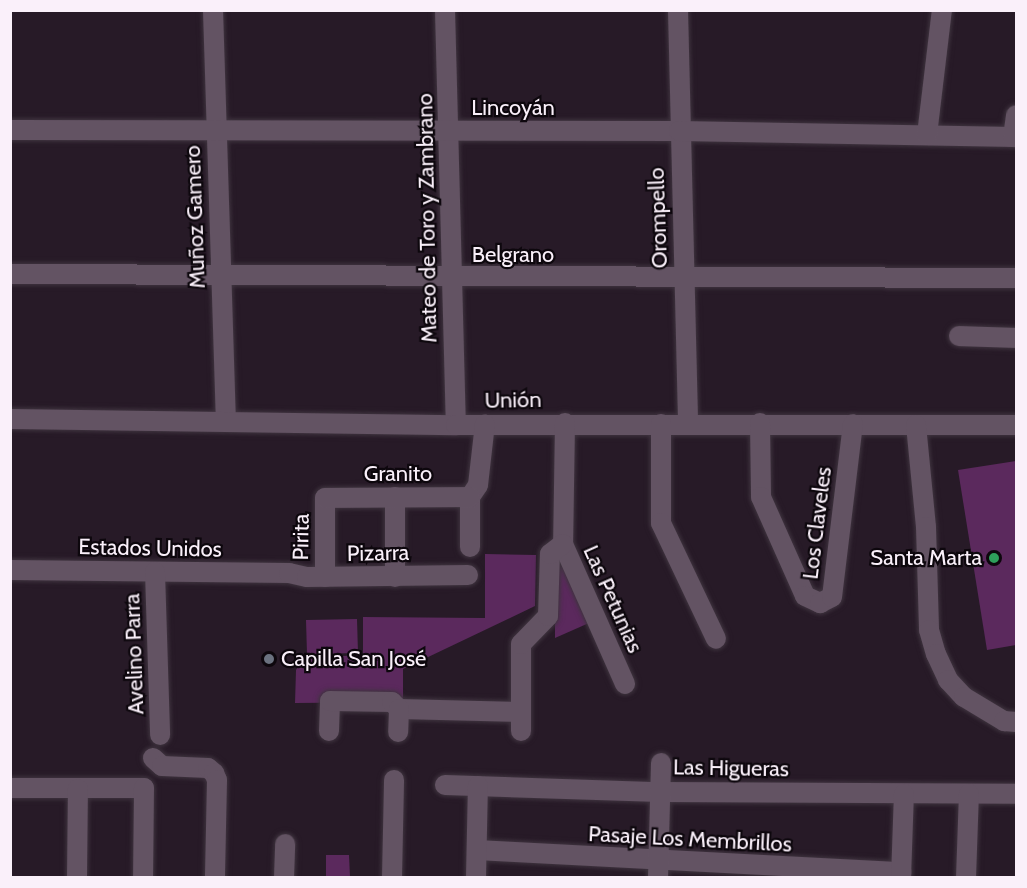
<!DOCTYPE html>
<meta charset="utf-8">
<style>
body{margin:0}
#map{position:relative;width:1027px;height:888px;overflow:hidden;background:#271a27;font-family:Cabin,sans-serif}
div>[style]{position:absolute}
.green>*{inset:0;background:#5b295d}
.roads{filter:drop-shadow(0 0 2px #3f343f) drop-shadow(0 0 2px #3f343f)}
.minor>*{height:20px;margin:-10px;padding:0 10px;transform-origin:10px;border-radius:10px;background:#635363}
.dots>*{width:16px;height:16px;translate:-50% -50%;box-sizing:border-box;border:3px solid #0d070d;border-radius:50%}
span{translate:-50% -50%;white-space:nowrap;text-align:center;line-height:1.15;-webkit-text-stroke:4.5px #0d070d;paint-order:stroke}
.street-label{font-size:22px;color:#faf0fa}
.poi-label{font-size:22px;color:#faf0fa}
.right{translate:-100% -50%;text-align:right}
.left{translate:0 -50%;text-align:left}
.frame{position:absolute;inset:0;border:12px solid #faf0fa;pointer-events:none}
</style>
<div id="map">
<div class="green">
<div style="clip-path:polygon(1016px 461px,1016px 645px,987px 650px,958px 470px)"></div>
<div style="clip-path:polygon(555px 552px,560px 552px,589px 623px,555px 638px)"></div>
<div style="clip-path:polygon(485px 554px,536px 555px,535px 606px,403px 669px,403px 702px,295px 703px,296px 670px,303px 658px,363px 655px,363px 617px,485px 618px)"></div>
<div style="clip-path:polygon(357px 619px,358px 653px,307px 654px,306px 620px)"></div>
<div style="clip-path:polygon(326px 855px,349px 855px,350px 877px,326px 877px)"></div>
</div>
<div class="roads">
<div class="minor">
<div style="left:213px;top:10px;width:412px;rotate:88.2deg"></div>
<div style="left:445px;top:10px;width:415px;rotate:88.5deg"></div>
<div style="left:678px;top:10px;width:414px;rotate:88.6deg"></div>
<div style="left:10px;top:130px;width:669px;rotate:0.09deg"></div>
<div style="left:679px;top:131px;width:337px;rotate:1deg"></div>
<div style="left:927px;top:135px;width:126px;rotate:-83.2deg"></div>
<div style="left:1013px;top:137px;width:22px;rotate:-82deg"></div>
<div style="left:10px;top:274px;width:1006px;rotate:0.23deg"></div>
<div style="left:959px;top:336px;width:57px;rotate:2deg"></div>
<div style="left:10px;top:419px;width:446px;rotate:0.8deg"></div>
<div style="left:456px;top:425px;width:560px"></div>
<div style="left:565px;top:423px;width:121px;rotate:90.9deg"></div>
<div style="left:563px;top:544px;width:153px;rotate:66.1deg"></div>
<div style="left:760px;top:423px;width:74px;rotate:89.2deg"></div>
<div style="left:761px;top:497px;width:108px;rotate:66deg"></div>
<div style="left:805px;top:596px;width:17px;rotate:25deg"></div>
<div style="left:820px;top:603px;width:13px;rotate:-27deg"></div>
<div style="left:832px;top:597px;width:174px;rotate:-83.1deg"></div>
<div style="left:661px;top:424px;width:99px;rotate:90deg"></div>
<div style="left:661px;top:523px;width:128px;rotate:64.6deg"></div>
<div style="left:916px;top:425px;width:102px;rotate:84.4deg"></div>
<div style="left:926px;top:527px;width:103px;rotate:88.3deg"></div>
<div style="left:929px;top:630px;width:25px;rotate:74deg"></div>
<div style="left:936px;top:654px;width:29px;rotate:65deg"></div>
<div style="left:948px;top:680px;width:23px;rotate:47deg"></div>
<div style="left:964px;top:697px;width:47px;rotate:31deg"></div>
<div style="left:1004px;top:721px;width:12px;rotate:5deg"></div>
<div style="left:395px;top:497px;width:80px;rotate:90deg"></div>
<div style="left:470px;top:547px;width:50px;rotate:-90deg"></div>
<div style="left:470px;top:497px;width:14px;rotate:-56deg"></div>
<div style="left:478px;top:485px;width:61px;rotate:-83.5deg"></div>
<div style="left:10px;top:570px;width:279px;rotate:0.6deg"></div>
<div style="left:289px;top:573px;width:18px;rotate:13deg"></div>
<div style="left:307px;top:577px;width:161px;rotate:-0.7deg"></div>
<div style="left:155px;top:572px;width:163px;rotate:88.2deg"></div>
<div style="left:325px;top:577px;width:79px;rotate:-90deg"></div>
<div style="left:325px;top:498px;width:145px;rotate:-0.4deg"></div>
<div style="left:399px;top:709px;width:122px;rotate:1.4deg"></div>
<div style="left:329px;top:731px;width:30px;rotate:-88deg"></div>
<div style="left:330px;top:701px;width:62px;rotate:0.9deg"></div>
<div style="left:392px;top:702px;width:10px;rotate:45deg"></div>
<div style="left:399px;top:709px;width:23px;rotate:92deg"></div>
<div style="left:521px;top:731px;width:87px;rotate:-90deg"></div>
<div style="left:521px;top:644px;width:39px;rotate:-46deg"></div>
<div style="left:548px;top:616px;width:62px;rotate:-88.2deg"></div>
<div style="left:550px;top:554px;width:16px;rotate:-38deg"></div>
<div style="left:153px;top:758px;width:12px;rotate:42deg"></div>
<div style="left:162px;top:766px;width:46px;rotate:2.5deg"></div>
<div style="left:208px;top:768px;width:8px;rotate:40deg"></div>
<div style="left:214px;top:773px;width:8px;rotate:67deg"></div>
<div style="left:217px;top:780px;width:98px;rotate:91.2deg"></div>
<div style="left:445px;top:785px;width:215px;rotate:1.9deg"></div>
<div style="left:660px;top:792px;width:356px;rotate:0.3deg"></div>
<div style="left:10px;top:788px;width:134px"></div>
<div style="left:144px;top:788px;width:90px;rotate:90.6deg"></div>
<div style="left:477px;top:850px;width:425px;rotate:3deg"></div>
<div style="left:77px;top:878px;width:89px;rotate:-89.4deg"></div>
<div style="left:284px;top:878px;width:34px;rotate:-88deg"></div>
<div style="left:392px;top:878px;width:98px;rotate:-88.8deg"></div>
<div style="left:476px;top:878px;width:92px;rotate:-88.8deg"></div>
<div style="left:658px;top:878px;width:115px;rotate:-88.5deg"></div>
<div style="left:901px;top:878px;width:84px;rotate:-88deg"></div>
<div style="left:966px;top:878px;width:84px;rotate:-88deg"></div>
</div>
</div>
<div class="dots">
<div style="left:994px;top:558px;background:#2e9e5b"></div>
<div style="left:269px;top:659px;background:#6b7280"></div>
</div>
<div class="street-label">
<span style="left:513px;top:108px">Lincoyán</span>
<span style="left:195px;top:217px;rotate:-92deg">Muñoz Gamero</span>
<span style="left:427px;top:218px;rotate:-91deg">Mateo de Toro y Zambrano</span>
<span style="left:658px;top:218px;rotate:-92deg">Orompello</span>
<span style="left:513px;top:255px">Belgrano</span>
<span style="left:513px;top:400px;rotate:-1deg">Unión</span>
<span style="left:398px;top:474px">Granito</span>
<span style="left:817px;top:523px;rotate:-83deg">Los Claveles</span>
<span style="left:301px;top:537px;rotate:-89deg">Pirita</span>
<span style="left:150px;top:548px;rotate:1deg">Estados Unidos</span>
<span style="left:378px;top:553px;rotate:-1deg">Pizarra</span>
<span style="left:613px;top:599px;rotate:66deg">Las Petunias</span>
<span style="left:134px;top:654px;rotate:-92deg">Avelino Parra</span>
<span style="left:731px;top:768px;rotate:1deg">Las Higueras</span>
<span style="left:690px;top:839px;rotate:3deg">Pasaje Los Membrillos</span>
</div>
<div class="poi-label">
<span class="right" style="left:982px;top:558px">Santa Marta</span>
<span class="left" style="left:281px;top:659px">Capilla San José</span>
</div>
<div class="frame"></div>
</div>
